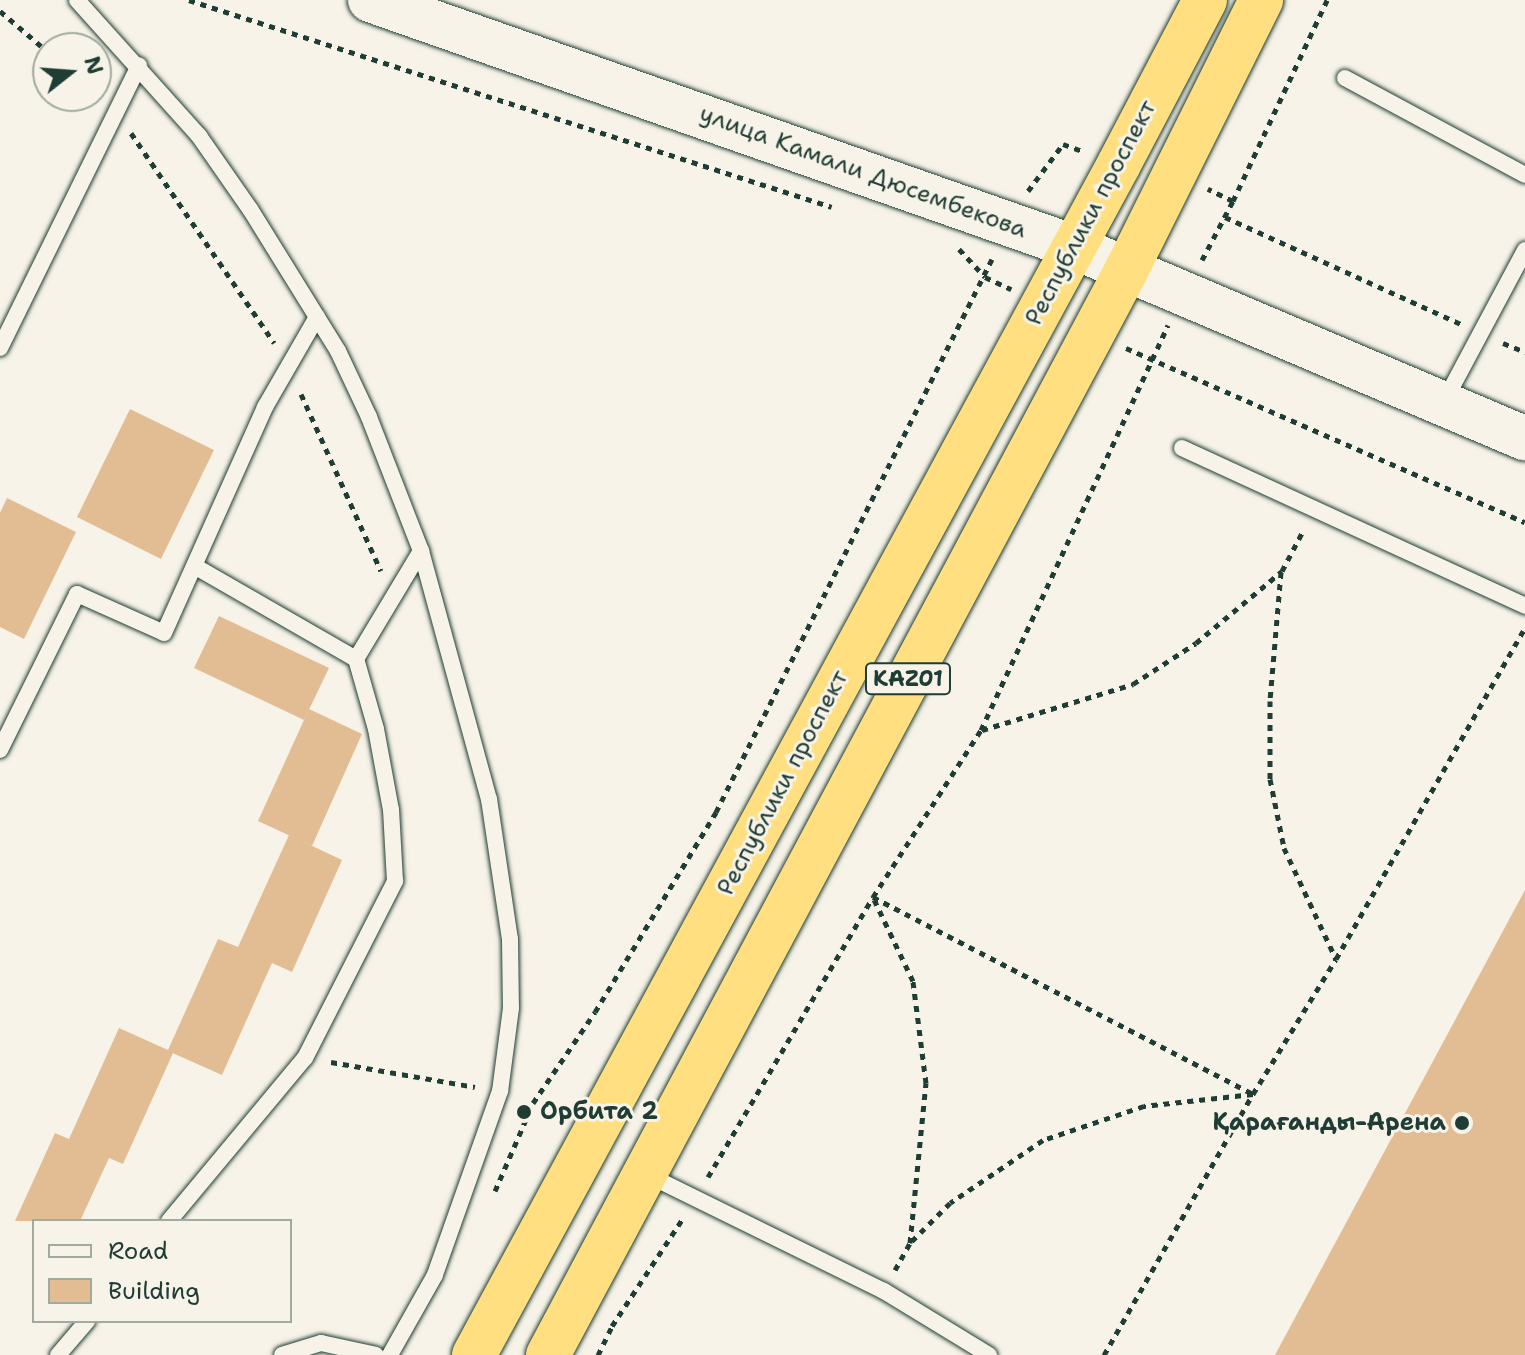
<!DOCTYPE html>
<meta charset="utf-8">
<style>
body{margin:0}
#map{position:relative;width:1525px;height:1355px;overflow:hidden;background:#f7f3e8;font-family:"Shantell Sans",sans-serif}
div>[style]{position:absolute}
.building>*{inset:0;background:#e2bd93}
.path>*{height:5px;margin-top:-2.5px;transform-origin:0;background:repeating-linear-gradient(90deg,#1f3d34 0 6px,transparent 0 12px)}
.roads{filter:drop-shadow(0 0 2px #1f3d34) drop-shadow(0 0 2px #1f3d34)}
.lane>*{height:16px;margin:-8px;padding:0 8px;transform-origin:8px;border-radius:8px;background:#f7f3e8}
.secondary>*{height:44px;margin:-22px;padding:0 22px;transform-origin:22px;border-radius:22px;background:#f7f3e8}
.highway>*{height:44px;margin:-22px;padding:0 22px;transform-origin:22px;border-radius:22px;background:#ffdf80}
.dots>*{width:22px;height:22px;translate:-50% -50%;box-sizing:border-box;border:4px solid #f7f3e8;border-radius:50%}
span{translate:-50% -50%;white-space:nowrap;text-align:center;line-height:1.15;-webkit-text-stroke:6px #f7f3e8;paint-order:stroke}
.shield-label span{padding:2px 6px;background:#f7f3e8;border:2px solid;border-radius:6px;-webkit-text-stroke-width:0}
.shield-label{font-size:22px;color:#1f3d34;font-weight:700}
.street-label{font-size:24px;color:#1f3d34}
.poi-label{font-size:24px;color:#1f3d34;font-weight:700}
.left{translate:0 -50%;text-align:left}
.right{translate:-100% -50%;text-align:right}
.legend{position:absolute;left:32px;top:1219px;width:260px;height:104px;box-sizing:border-box;background:#f7f3e8;border:2px solid #a1aaa0;margin:0;padding:10px 14px;list-style:none;font-size:24px;color:#1f3d34}
.legend li{display:flex;align-items:center;gap:16px;height:40px}
.legend b{width:40px;border:2px solid #a1aaa0}
.north{position:absolute;left:32px;top:32px;width:80px;height:80px;box-sizing:border-box;background:#f7f3e8;border:2px solid #a1aaa0;border-radius:50%;rotate:73deg;font-size:22px;font-weight:700;line-height:32px;text-align:center;color:#1f3d34}
.north::after{content:'';display:block;margin:auto;width:28px;height:36px;background:#1f3d34;clip-path:polygon(50% 0,100% 100%,50% 72%,0 100%)}
</style>
<div id="map">
<div class="building">
<div style="clip-path:polygon(130px 409px,214px 450px,161px 559px,77px 517px)"></div>
<div style="clip-path:polygon(7px 498px,76px 532px,24px 639px,0 627px,0 513px)"></div>
<div style="clip-path:polygon(219px 616px,329px 668px,304px 720px,194px 668px)"></div>
<div style="clip-path:polygon(309px 709px,362px 734px,312px 846px,258px 821px)"></div>
<div style="clip-path:polygon(289px 835px,342px 860px,292px 972px,272px 963px,222px 1075px,168px 1051px,173px 1053px,123px 1164px,109px 1158px,80px 1221px,15px 1221px,55px 1133px,69px 1139px,119px 1028px,168px 1050px,218px 939px,238px 947px)"></div>
<div style="clip-path:polygon(1525px 890px,1525px 1355px,1275px 1355px)"></div>
</div>
<div class="path">
<div style="left:189px;top:0;width:675px;rotate:17.84deg"></div>
<div style="left:0;top:11px;width:63px;rotate:40.5deg"></div>
<div style="left:131px;top:133px;width:254px;rotate:55.7deg"></div>
<div style="left:1028px;top:191px;width:59px;rotate:-53.3deg"></div>
<div style="left:1063px;top:144px;width:23px;rotate:20deg"></div>
<div style="left:1233px;top:201px;width:222px;rotate:-64.9deg"></div>
<div style="left:1225px;top:217px;width:259px;rotate:24.4deg"></div>
<div style="left:959px;top:249px;width:38px;rotate:47deg"></div>
<div style="left:985px;top:277px;width:29px;rotate:25deg"></div>
<div style="left:1202px;top:260px;width:67px;rotate:-62.3deg"></div>
<div style="left:1233px;top:201px;width:28px;rotate:-154deg"></div>
<div style="left:1503px;top:343px;width:24px;rotate:22deg"></div>
<div style="left:1126px;top:348px;width:435px;rotate:23.6deg"></div>
<div style="left:301px;top:394px;width:194px;rotate:65.7deg"></div>
<div style="left:1281px;top:572px;width:129px;rotate:94.9deg"></div>
<div style="left:1270px;top:701px;width:78px;rotate:90deg"></div>
<div style="left:1270px;top:779px;width:70px;rotate:78.5deg"></div>
<div style="left:1284px;top:848px;width:123px;rotate:64.9deg"></div>
<div style="left:982px;top:730px;width:158px;rotate:-16.9deg"></div>
<div style="left:1133px;top:684px;width:75px;rotate:-33.1deg"></div>
<div style="left:1196px;top:643px;width:112px;rotate:-39.9deg"></div>
<div style="left:1282px;top:571px;width:45px;rotate:-62.3deg"></div>
<div style="left:873px;top:897px;width:428px;rotate:27.4deg"></div>
<div style="left:1253px;top:1094px;width:110px;rotate:173.7deg"></div>
<div style="left:1144px;top:1106px;width:107px;rotate:161.4deg"></div>
<div style="left:1043px;top:1140px;width:112px;rotate:145.9deg"></div>
<div style="left:950px;top:1203px;width:57px;rotate:135deg"></div>
<div style="left:910px;top:1243px;width:161px;rotate:-84.3deg"></div>
<div style="left:926px;top:1083px;width:103px;rotate:-97.3deg"></div>
<div style="left:913px;top:981px;width:93px;rotate:-115.5deg"></div>
<div style="left:331px;top:1062px;width:146px;rotate:9.8deg"></div>
<div style="left:708px;top:1177px;width:325px;rotate:-59.5deg"></div>
<div style="left:873px;top:897px;width:199px;rotate:-57.1deg"></div>
<div style="left:981px;top:730px;width:446px;rotate:-65.2deg"></div>
<div style="left:495px;top:1191px;width:96px;rotate:-66.6deg"></div>
<div style="left:533px;top:1103px;width:110px;rotate:-55.7deg"></div>
<div style="left:595px;top:1012px;width:234px;rotate:-58.8deg"></div>
<div style="left:716px;top:812px;width:618px;rotate:-63.48deg"></div>
<div style="left:895px;top:1270px;width:31px;rotate:-61deg"></div>
<div style="left:598px;top:1355px;width:32px;rotate:-64deg"></div>
<div style="left:612px;top:1326px;width:127px;rotate:-56.6deg"></div>
<div style="left:1104px;top:1355px;width:301px;rotate:-60.3deg"></div>
<div style="left:1253px;top:1094px;width:158px;rotate:-58.4deg"></div>
<div style="left:1336px;top:959px;width:378px;rotate:-60.3deg"></div>
</div>
<div class="roads">
<div class="lane">
<div style="left:77px;top:0;width:183px;rotate:48.1deg"></div>
<div style="left:199px;top:136px;width:89px;rotate:55.1deg"></div>
<div style="left:250px;top:209px;width:167px;rotate:58.2deg"></div>
<div style="left:338px;top:351px;width:73px;rotate:64.8deg"></div>
<div style="left:369px;top:417px;width:144px;rotate:68.8deg"></div>
<div style="left:421px;top:551px;width:257px;rotate:74.7deg"></div>
<div style="left:489px;top:799px;width:142px;rotate:81.5deg"></div>
<div style="left:510px;top:939px;width:69px;rotate:89.2deg"></div>
<div style="left:511px;top:1008px;width:84px;rotate:97.5deg"></div>
<div style="left:500px;top:1091px;width:195px;rotate:109.5deg"></div>
<div style="left:435px;top:1275px;width:92px;rotate:119.4deg"></div>
<div style="left:1345px;top:78px;width:204px;rotate:28.3deg"></div>
<div style="left:0;top:348px;width:315px;rotate:-63.8deg"></div>
<div style="left:1445px;top:400px;width:170px;rotate:-61.9deg"></div>
<div style="left:1182px;top:448px;width:378px;rotate:24.7deg"></div>
<div style="left:196px;top:567px;width:185px;rotate:29.9deg"></div>
<div style="left:0;top:750px;width:174px;rotate:-63.7deg"></div>
<div style="left:77px;top:594px;width:95px;rotate:24.1deg"></div>
<div style="left:164px;top:633px;width:248px;rotate:-65.9deg"></div>
<div style="left:265px;top:407px;width:104px;rotate:-60deg"></div>
<div style="left:648px;top:1175px;width:263px;rotate:26.2deg"></div>
<div style="left:884px;top:1291px;width:123px;rotate:31.4deg"></div>
<div style="left:169px;top:1221px;width:212px;rotate:-50.2deg"></div>
<div style="left:305px;top:1058px;width:199px;rotate:-63deg"></div>
<div style="left:395px;top:881px;width:71px;rotate:-93.2deg"></div>
<div style="left:391px;top:810px;width:82px;rotate:-100.5deg"></div>
<div style="left:376px;top:729px;width:73px;rotate:-105.9deg"></div>
<div style="left:356px;top:659px;width:126px;rotate:-59deg"></div>
<div style="left:58px;top:1355px;width:45px;rotate:-49.5deg"></div>
<div style="left:282px;top:1355px;width:41px;rotate:-17.1deg"></div>
<div style="left:321px;top:1343px;width:56px;rotate:12.3deg"></div>
</div>
<div class="secondary">
<div style="left:370px;top:0;width:746px;rotate:19.33deg"></div>
<div style="left:1074px;top:247px;width:490px;rotate:23deg"></div>
</div>
<div class="highway">
<div style="left:474px;top:1355px;width:1354px;rotate:-61.56deg"></div>
<div style="left:1119px;top:164px;width:185px;rotate:-62.3deg"></div>
<div style="left:548px;top:1355px;width:1228px;rotate:-61.93deg"></div>
<div style="left:1126px;top:271px;width:303px;rotate:-63.5deg"></div>
</div>
</div>
<div class="dots">
<div style="left:524px;top:1112px;background:#1f3d34"></div>
<div style="left:1462px;top:1123px;background:#1f3d34"></div>
</div>
<div class="shield-label">
<span style="left:908px;top:679px">KАZ01</span>
</div>
<div class="street-label">
<span style="left:863px;top:172px;rotate:20deg">улица Камали Дюсембекова</span>
<span style="left:1091px;top:213px;rotate:-62deg">Республики проспект</span>
<span style="left:783px;top:783px;rotate:-62deg">Республики проспект</span>
</div>
<div class="poi-label">
<span class="left" style="left:540px;top:1112px">Орбита 2</span>
<span class="right" style="left:1446px;top:1123px">Қарағанды-Арена</span>
</div>
<ul class="legend">
<li><b style="height:10px;background:#f7f3e8"></b>Road</li>
<li><b style="height:22px;background:#e2bd93"></b>Building</li>
</ul>
<div class="north">N</div>
</div>
